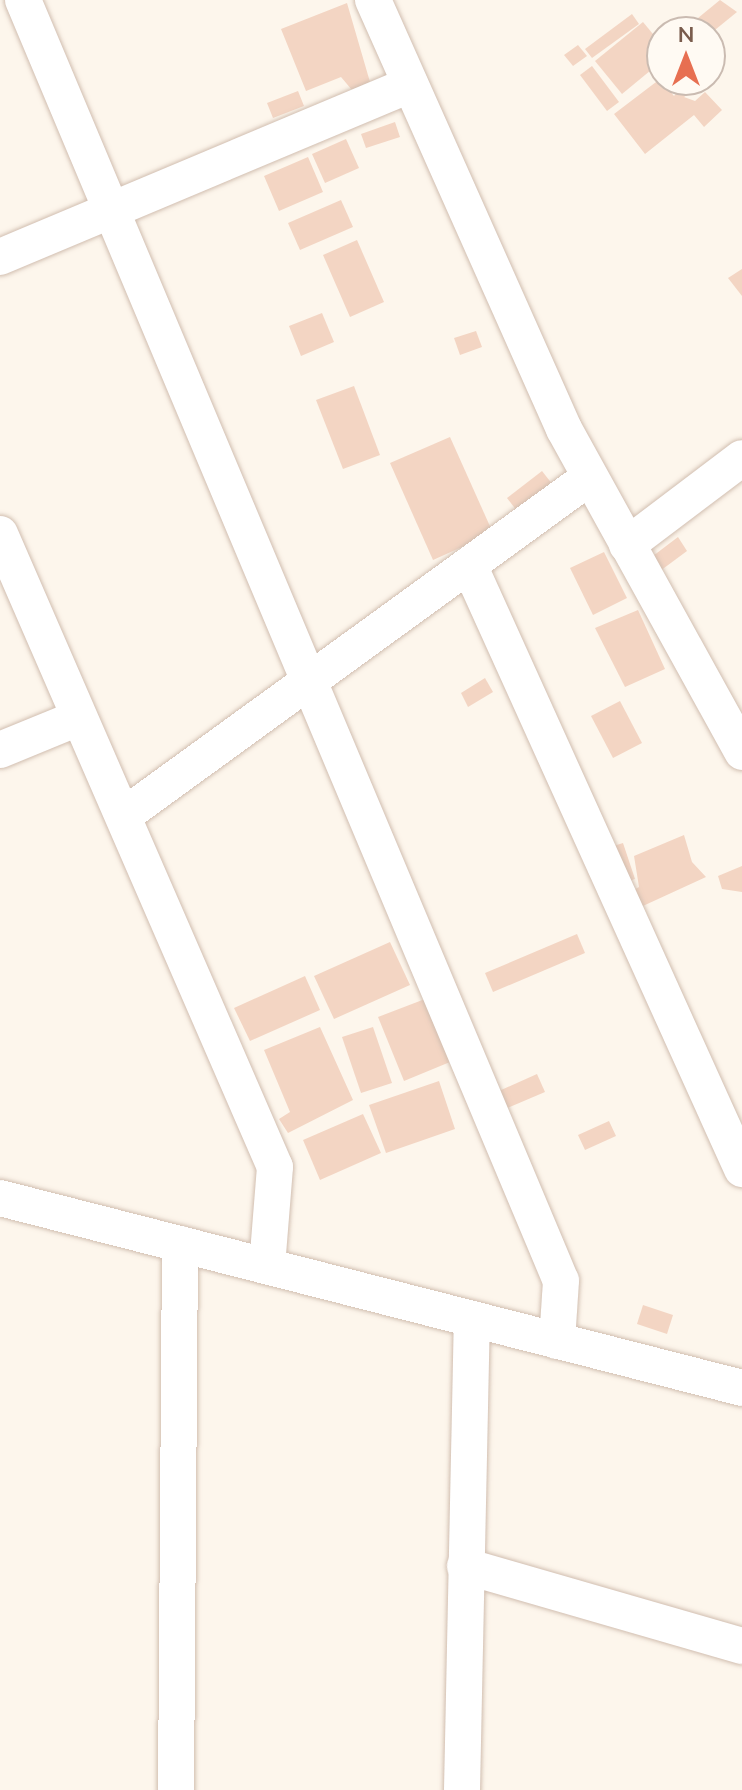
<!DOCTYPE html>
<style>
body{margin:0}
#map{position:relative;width:742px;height:1790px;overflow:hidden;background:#fdf6ec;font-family:Mulish,sans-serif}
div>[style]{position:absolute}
.building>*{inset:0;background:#f3d5c3}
.roads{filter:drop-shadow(0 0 2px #d1beb0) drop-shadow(0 0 2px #d1beb0)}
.street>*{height:36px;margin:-18px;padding:0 18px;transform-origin:18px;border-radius:18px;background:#fff}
span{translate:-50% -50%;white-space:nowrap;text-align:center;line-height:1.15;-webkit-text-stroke:6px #fffaf3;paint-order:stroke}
.north{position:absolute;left:646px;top:16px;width:80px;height:80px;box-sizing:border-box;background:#fffaf3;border:2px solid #cabbb1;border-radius:50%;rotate:0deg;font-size:22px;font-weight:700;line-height:32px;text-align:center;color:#7a5c4d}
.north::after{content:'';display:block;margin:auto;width:28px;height:36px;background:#e76f51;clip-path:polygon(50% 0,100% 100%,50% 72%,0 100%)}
</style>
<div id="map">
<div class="building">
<div style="clip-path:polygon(720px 0,737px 12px,710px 34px,698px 18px)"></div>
<div style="clip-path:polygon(347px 3px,370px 82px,352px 90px,341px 77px,306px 91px,281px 29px)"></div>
<div style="clip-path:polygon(632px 14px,639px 24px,592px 58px,585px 49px)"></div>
<div style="clip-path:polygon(643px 22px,662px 45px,662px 61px,622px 94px,595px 61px)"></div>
<div style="clip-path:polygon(578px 45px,587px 56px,573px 66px,564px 55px)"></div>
<div style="clip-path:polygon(592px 66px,619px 102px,607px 111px,580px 75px)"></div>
<div style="clip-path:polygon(660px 79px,674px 96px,679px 90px,673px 80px,696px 80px,701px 85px,684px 97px,695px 101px,705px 92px,722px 110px,704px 127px,694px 115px,645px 154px,614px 114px)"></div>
<div style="clip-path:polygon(298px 91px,304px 106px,273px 118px,267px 103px)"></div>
<div style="clip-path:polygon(395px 122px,400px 137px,366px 148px,361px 134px)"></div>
<div style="clip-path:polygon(346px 139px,359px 168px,325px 183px,312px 154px)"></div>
<div style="clip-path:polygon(308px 157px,323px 192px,279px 211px,264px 176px)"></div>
<div style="clip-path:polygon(341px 200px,353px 227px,300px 250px,288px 223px)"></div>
<div style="clip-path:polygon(357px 240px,384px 302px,350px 317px,323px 255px)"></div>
<div style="clip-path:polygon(742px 269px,742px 296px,728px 278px)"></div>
<div style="clip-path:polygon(322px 313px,334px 342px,301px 356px,289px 326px)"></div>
<div style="clip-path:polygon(476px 331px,482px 347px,460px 355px,454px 338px)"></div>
<div style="clip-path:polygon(354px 386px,380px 455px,343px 469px,316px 400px)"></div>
<div style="clip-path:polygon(450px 437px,493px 533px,433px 560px,390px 463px)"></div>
<div style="clip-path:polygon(542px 471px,553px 485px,517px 511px,507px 498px)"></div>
<div style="clip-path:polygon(678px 537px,687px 551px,660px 571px,649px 559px)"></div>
<div style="clip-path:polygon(604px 552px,627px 598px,593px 615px,570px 568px)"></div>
<div style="clip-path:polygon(638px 610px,665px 669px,625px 687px,595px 628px)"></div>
<div style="clip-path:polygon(485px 678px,493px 692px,468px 707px,461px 693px)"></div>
<div style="clip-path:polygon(620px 701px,642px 743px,613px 758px,591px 716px)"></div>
<div style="clip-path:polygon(684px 835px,692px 862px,706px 877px,632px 911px,625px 895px,639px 887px,634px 856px)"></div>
<div style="clip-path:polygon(623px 843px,635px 879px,617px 885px,604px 849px)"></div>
<div style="clip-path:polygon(742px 866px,742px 892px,722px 889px,718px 876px)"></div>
<div style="clip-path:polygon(577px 934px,585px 953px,493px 992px,485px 973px)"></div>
<div style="clip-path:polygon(390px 942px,410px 985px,334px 1019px,314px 976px)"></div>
<div style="clip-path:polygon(305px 976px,320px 1010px,250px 1041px,234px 1008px)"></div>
<div style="clip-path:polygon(425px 999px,450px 1062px,404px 1081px,378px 1017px)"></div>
<div style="clip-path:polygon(320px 1027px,353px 1100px,288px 1133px,279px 1119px,290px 1112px,264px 1050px)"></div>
<div style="clip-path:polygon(373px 1027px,392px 1083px,361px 1093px,342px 1037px)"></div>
<div style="clip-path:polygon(537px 1074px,545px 1092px,498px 1112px,490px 1095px)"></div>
<div style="clip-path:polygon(439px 1081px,455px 1129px,386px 1153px,369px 1105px)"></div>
<div style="clip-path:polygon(363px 1114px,381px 1153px,320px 1180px,303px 1140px)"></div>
<div style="clip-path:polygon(609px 1121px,616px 1136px,585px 1150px,578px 1135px)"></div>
<div style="clip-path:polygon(643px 1305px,673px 1315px,667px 1334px,637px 1324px)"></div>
</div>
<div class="roads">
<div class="street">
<div style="left:23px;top:0;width:1389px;rotate:67.22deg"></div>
<div style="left:561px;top:1281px;width:60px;rotate:93.8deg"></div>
<div style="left:373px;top:0;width:470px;rotate:66deg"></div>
<div style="left:564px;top:429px;width:369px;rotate:61.1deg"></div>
<div style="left:0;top:257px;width:445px;rotate:-22.8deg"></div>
<div style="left:0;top:534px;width:690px;rotate:66.52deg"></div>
<div style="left:275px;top:1167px;width:99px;rotate:94.6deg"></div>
<div style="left:627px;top:545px;width:144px;rotate:-37.1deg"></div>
<div style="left:469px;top:565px;width:663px;rotate:65.68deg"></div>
<div style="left:0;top:750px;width:84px;rotate:-22.3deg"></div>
<div style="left:126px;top:814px;width:573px;rotate:-35.99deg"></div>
<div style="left:0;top:1198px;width:766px;rotate:14.36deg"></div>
<div style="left:465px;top:1566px;width:288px;rotate:16.1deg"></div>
<div style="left:176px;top:1790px;width:546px;rotate:-89.58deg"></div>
<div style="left:462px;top:1790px;width:471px;rotate:-88.8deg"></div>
</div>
</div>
<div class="north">N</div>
</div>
